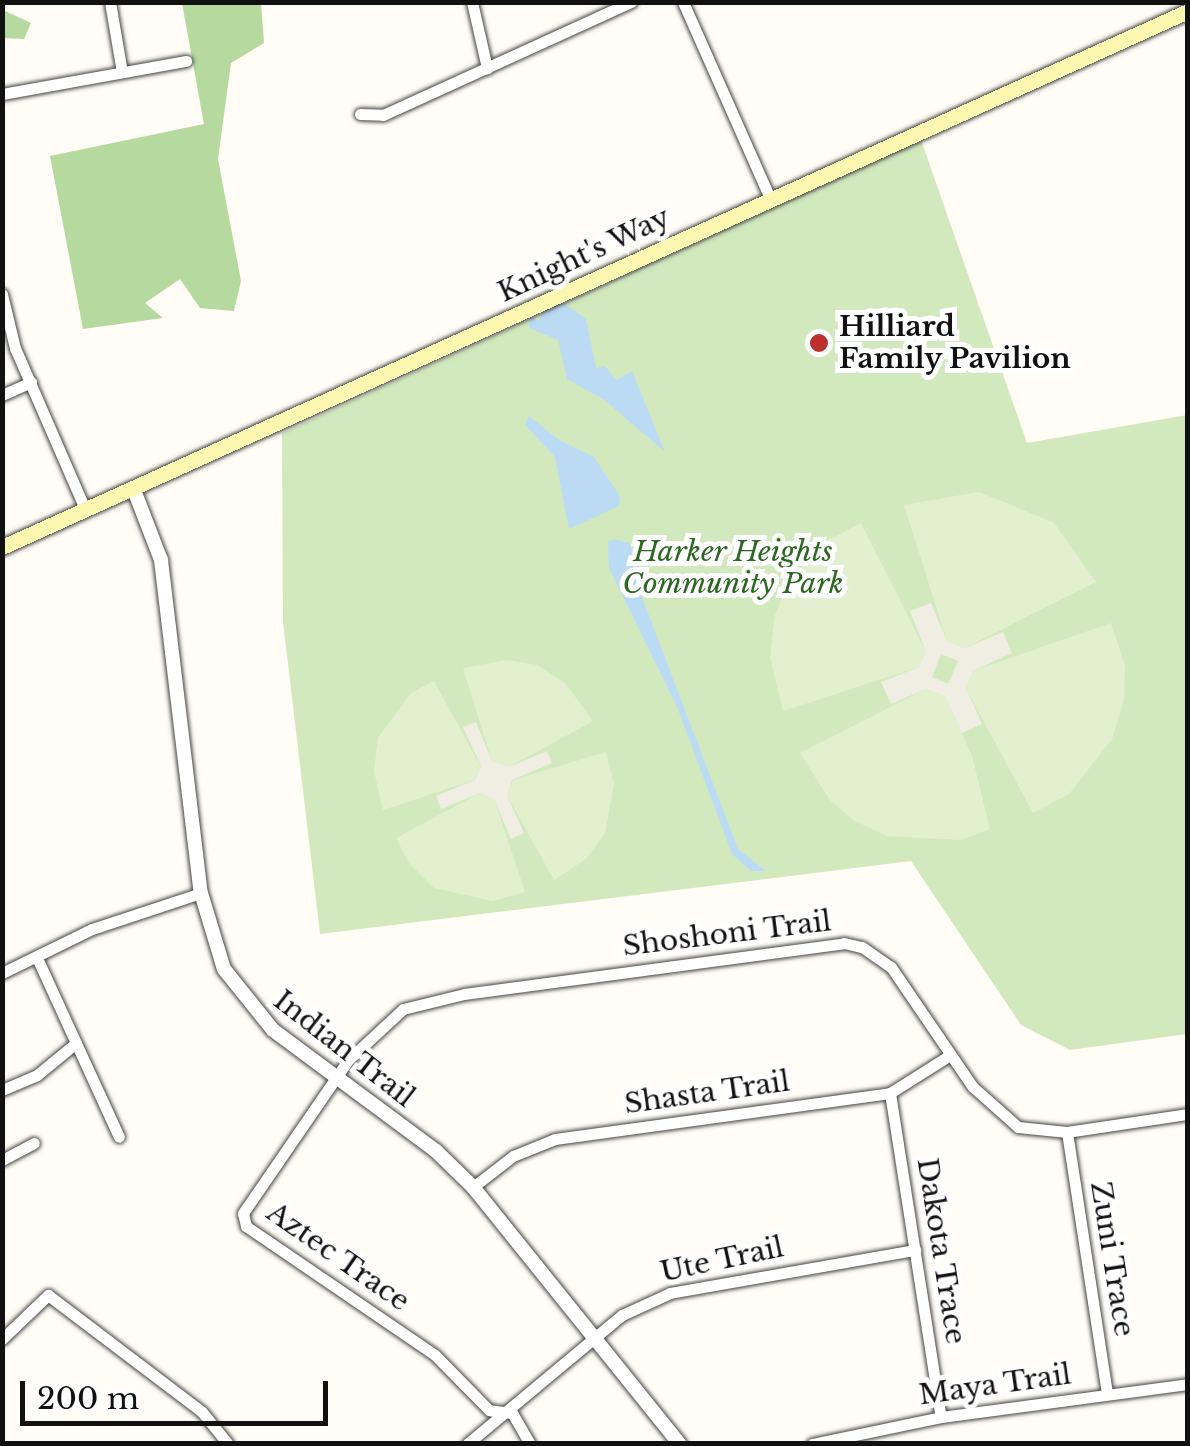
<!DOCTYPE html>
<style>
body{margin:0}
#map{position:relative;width:1190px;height:1446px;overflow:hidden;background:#fffdf5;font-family:"Libre Baskerville",serif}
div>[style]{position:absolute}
.green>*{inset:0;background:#d2e9be}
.forest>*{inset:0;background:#b5d99e}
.pitch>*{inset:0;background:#e3f0d0}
.plaza>*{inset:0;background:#f0ede2}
.water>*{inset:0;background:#bbdbf4}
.roads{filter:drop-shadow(0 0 2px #444) drop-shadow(0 0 2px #444)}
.minor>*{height:11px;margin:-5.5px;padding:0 5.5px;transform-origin:5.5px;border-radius:5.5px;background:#fff}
.tertiary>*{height:14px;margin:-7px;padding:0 7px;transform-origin:7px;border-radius:7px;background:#fff}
.secondary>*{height:15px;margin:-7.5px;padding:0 7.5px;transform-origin:7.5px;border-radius:7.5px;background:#fcf8b2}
.dots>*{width:28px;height:28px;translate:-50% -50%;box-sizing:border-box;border:5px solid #fff;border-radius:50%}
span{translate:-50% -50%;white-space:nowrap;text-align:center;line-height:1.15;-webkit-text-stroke:10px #fff;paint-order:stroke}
.street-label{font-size:28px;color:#111}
.poi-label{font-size:28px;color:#111;font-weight:700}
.left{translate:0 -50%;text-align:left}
.park-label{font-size:28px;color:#2c6722;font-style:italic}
.frame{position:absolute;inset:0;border:5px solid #111;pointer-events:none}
.scale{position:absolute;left:20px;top:1381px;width:308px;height:45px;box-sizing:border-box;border:5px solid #111;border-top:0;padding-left:12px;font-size:30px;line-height:35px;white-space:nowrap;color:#111;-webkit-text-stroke:8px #fff;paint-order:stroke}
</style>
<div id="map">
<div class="green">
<div style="clip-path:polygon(921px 140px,1027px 443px,1187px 415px,1187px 1034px,1070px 1050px,1021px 1025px,911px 861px,320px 934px,283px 622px,282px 433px)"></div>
</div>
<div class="forest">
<div style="clip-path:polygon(182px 3px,261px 3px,264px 43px,231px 63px,218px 159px,241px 281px,234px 311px,200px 308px,180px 279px,145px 303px,163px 318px,83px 329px,50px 156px,204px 124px)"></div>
<div style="clip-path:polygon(3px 10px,31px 23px,24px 39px,3px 38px)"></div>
</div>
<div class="pitch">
<div style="clip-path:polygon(979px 492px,1054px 523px,1096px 582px,965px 648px,947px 641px,904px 505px)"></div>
<div style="clip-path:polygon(861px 523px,926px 652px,919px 667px,783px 711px,770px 657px,775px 615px,791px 578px,824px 542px)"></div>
<div style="clip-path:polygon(1111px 623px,1125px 666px,1124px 700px,1112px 739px,1069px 794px,1033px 813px,966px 688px,973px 671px)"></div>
<div style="clip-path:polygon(507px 660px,537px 665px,565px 683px,593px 721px,509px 767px,492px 761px,463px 668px)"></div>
<div style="clip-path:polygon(434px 681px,481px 767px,474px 780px,383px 810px,374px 771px,378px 738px,411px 693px)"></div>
<div style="clip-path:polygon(926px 689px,945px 696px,972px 756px,990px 829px,961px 840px,887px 836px,853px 820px,830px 800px,800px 753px)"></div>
<div style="clip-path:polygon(606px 752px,614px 784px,605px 833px,586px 859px,554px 880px,507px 795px,513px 780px)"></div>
<div style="clip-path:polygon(480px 793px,494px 799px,525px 892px,493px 901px,434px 888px,409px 863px,396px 838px)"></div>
</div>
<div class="plaza">
<div style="clip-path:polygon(evenodd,931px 603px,947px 641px,965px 648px,1003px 632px,1012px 653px,973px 671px,966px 688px,982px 724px,962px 733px,945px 696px,926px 689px,891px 704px,881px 682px,919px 667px,926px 652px,910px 611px,931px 603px,941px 654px,958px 661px,948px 684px,932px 677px,941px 654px)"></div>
<div style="clip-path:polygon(476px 722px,492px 761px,509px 767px,547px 751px,552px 763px,512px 780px,507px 795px,524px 833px,511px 839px,494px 799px,480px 793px,441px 809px,436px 796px,475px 780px,481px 766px,463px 727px)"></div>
</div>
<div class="water">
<div style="clip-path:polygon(562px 302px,586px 319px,596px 368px,605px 366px,616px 380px,632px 371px,665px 452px,604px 400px,567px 379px,558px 340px,529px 328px,530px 317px,539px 321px,542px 312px)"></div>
<div style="clip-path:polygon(529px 416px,559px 440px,594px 457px,620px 496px,619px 506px,569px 529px,555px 457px,525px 425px)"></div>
<div style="clip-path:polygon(614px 539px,629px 543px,639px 567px,640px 592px,738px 849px,766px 871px,751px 871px,732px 854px,677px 707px,609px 568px,608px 542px)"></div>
</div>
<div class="roads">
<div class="minor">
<div style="left:110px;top:2px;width:71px;rotate:80.3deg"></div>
<div style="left:472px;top:2px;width:68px;rotate:77.2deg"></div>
<div style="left:683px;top:2px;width:212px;rotate:66.1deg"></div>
<div style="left:2px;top:94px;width:187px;rotate:-10.2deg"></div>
<div style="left:360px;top:114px;width:23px;rotate:2deg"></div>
<div style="left:383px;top:115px;width:273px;rotate:-24.5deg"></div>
<div style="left:2px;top:294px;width:56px;rotate:76.5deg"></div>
<div style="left:15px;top:348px;width:176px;rotate:66.5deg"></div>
<div style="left:2px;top:395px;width:32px;rotate:-24deg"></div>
<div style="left:2px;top:973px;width:100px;rotate:-26.1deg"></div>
<div style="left:92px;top:929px;width:115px;rotate:-18.3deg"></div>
<div style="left:76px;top:1043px;width:103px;rotate:65.4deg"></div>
<div style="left:2px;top:1090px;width:38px;rotate:-23deg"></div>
<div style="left:37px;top:1075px;width:50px;rotate:-39.4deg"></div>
<div style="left:76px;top:1043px;width:94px;rotate:-114.6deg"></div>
<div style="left:890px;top:1093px;width:328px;rotate:81.1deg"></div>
<div style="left:1067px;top:1132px;width:265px;rotate:81.3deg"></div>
<div style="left:2px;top:1160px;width:36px;rotate:-28deg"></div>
<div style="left:473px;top:1187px;width:51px;rotate:-37.8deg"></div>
<div style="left:513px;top:1156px;width:45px;rotate:-22deg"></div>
<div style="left:555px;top:1139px;width:338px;rotate:-7.8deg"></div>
<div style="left:890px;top:1093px;width:71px;rotate:-32.3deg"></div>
<div style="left:2px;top:1339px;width:64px;rotate:-43.7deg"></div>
<div style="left:48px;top:1295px;width:193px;rotate:37.2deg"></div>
<div style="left:202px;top:1412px;width:41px;rotate:50.9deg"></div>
<div style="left:467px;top:1444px;width:202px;rotate:-39.8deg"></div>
<div style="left:622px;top:1315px;width:53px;rotate:-24.6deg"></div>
<div style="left:670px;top:1293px;width:249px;rotate:-10deg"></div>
<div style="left:530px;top:1444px;width:36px;rotate:-120deg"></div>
<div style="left:512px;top:1413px;width:23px;rotate:-173deg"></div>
<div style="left:489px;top:1410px;width:77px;rotate:-134.5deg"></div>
<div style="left:435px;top:1355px;width:229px;rotate:-145.7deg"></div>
<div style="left:246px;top:1226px;width:13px;rotate:-103deg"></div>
<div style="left:243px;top:1213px;width:186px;rotate:-55.5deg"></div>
<div style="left:348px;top:1060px;width:75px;rotate:-42.8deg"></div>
<div style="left:403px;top:1009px;width:63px;rotate:-13.8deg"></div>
<div style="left:464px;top:994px;width:383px;rotate:-7.6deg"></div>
<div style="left:844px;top:943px;width:18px;rotate:13deg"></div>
<div style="left:862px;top:947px;width:35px;rotate:35deg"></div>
<div style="left:891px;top:967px;width:145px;rotate:55.7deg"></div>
<div style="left:973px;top:1087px;width:60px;rotate:41.6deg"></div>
<div style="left:1018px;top:1127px;width:49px;rotate:5.8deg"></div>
<div style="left:1067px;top:1132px;width:122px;rotate:-8.5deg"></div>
<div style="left:812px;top:1444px;width:132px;rotate:-11.8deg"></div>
<div style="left:941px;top:1417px;width:249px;rotate:-7.6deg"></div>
</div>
<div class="tertiary">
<div style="left:134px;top:490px;width:75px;rotate:68.9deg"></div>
<div style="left:161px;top:560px;width:335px;rotate:83.2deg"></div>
<div style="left:201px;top:893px;width:79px;rotate:73.2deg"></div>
<div style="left:224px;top:969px;width:78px;rotate:51.2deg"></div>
<div style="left:273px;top:1030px;width:203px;rotate:36.6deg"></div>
<div style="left:436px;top:1151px;width:52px;rotate:44.2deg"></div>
<div style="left:473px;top:1187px;width:330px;rotate:51.2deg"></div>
</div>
<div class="secondary">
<div style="left:2px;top:547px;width:1301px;rotate:-24.32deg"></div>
</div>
</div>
<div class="dots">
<div style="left:819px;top:343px;background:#bd2f2c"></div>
</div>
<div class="street-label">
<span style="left:584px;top:255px;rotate:-25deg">Knight's Way</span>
<span style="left:727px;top:934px;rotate:-7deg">Shoshoni Trail</span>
<span style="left:344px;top:1049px;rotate:38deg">Indian Trail</span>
<span style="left:707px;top:1093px;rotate:-8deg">Shasta Trail</span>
<span style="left:941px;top:1251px;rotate:81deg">Dakota Trace</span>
<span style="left:338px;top:1257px;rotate:35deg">Aztec Trace</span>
<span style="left:1112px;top:1259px;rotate:81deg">Zuni Trace</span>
<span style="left:722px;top:1260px;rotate:-12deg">Ute Trail</span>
<span style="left:995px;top:1385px;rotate:-8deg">Maya Trail</span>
</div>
<div class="poi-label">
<span class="left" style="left:839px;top:343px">Hilliard<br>Family Pavilion</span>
</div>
<div class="park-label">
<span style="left:733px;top:568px">Harker Heights<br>Community Park</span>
</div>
<div class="frame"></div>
<div class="scale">200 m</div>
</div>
